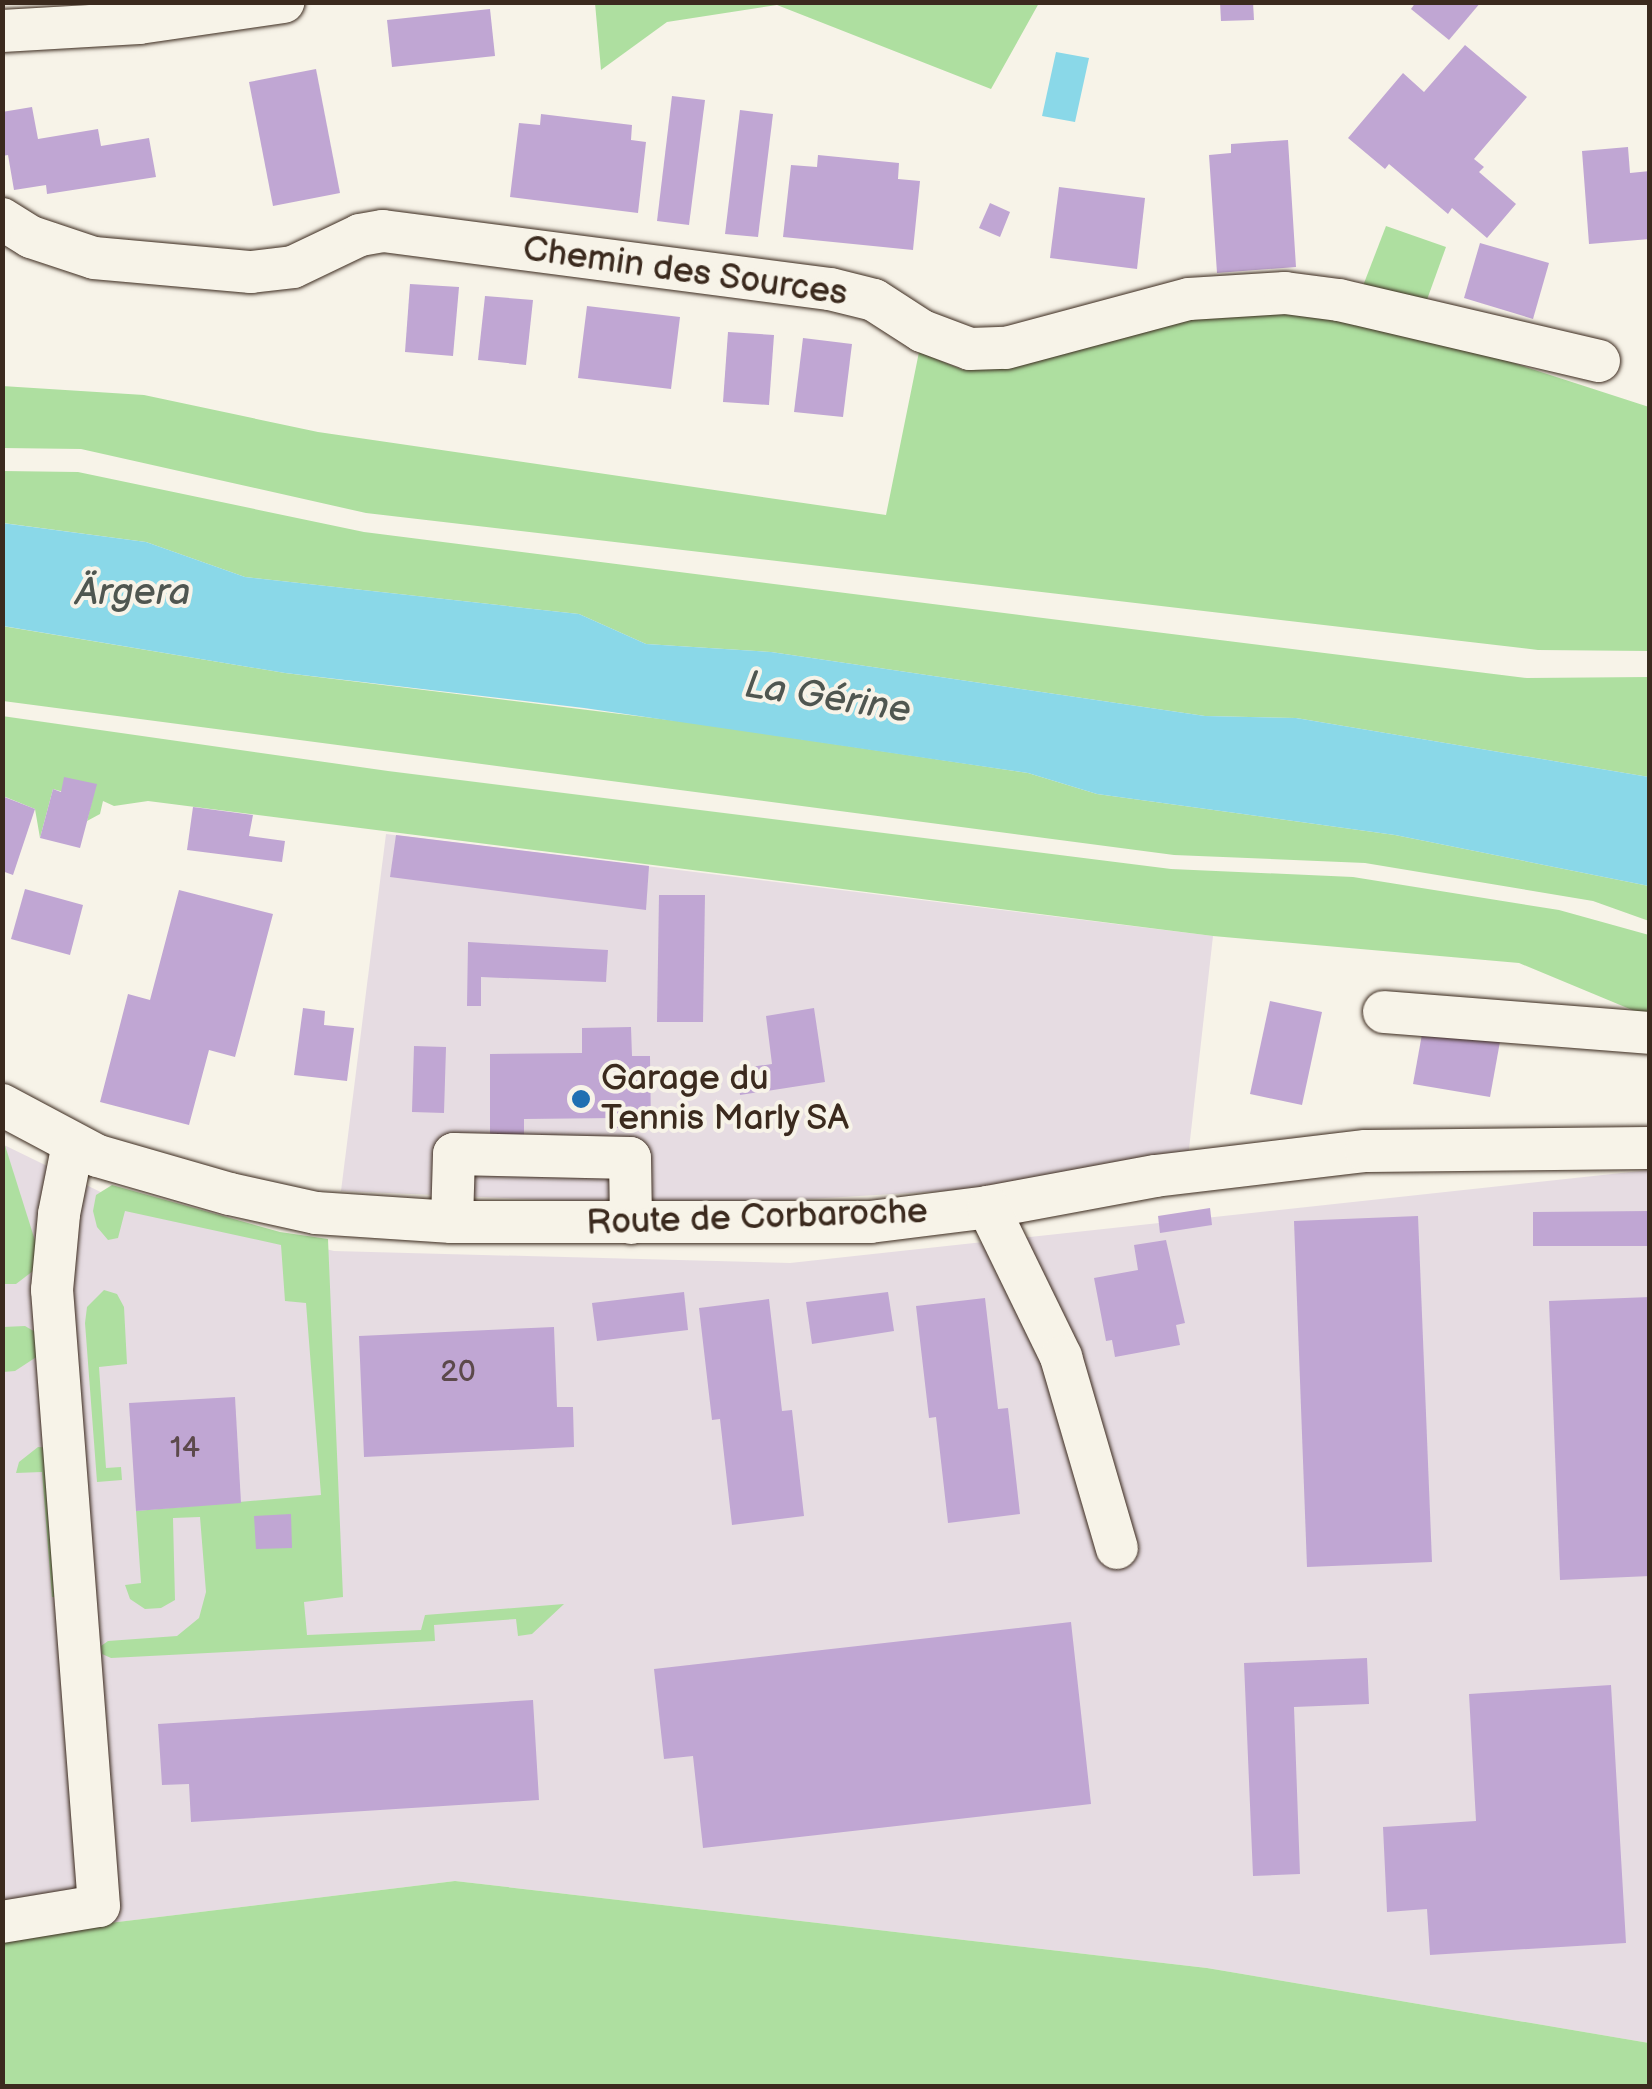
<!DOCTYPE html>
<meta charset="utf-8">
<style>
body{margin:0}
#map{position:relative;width:1652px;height:2089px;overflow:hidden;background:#f7f3e8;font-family:"Balsamiq Sans",sans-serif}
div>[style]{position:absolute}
.built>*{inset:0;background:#e6dce2}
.green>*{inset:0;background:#aedfa0}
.water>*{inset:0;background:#8ad8e8}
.building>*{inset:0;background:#c0a6d3}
.roads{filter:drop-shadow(0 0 2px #3b2a1e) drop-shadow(0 0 2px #3b2a1e)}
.minor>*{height:42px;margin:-21px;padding:0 21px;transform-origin:21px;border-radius:21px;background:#f7f3e8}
.dots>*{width:28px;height:28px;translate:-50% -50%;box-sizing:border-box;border:5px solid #f7f3e8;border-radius:50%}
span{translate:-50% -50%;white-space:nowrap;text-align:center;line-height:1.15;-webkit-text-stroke:8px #f7f3e8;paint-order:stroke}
.number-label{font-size:30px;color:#5c494b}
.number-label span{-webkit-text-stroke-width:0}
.street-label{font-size:35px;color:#3b2a1e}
.poi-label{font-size:35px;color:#3b2a1e}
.left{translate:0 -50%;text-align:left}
.water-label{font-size:38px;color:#4f5650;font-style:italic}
.frame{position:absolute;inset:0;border:5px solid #3b2a1e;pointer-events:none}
</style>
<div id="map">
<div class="built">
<div style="clip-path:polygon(386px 834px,1213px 936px,1188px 1158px,978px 1189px,690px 1206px,341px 1191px)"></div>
<div style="clip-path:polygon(2px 1144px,117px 1200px,334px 1251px,790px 1263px,1649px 1170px,1649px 2043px,1207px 1968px,455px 1881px,3px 1936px)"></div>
</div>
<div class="green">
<div style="clip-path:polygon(595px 3px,595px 2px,1039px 3px,991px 89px,777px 5px,667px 22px,601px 70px)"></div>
<div style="clip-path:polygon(1386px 226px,1446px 247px,1424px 308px,1361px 291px)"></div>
<div style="clip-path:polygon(1289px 307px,1449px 342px,1649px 407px,1649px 651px,1538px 650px,366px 513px,81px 449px,3px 448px,2px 386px,144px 395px,318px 432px,886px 515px,919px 352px,963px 370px,1006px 363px,1193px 313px)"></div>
<div style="clip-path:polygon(3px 471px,78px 472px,364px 532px,1035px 617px,1527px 678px,1649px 677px,1649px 777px,1296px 718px,1205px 716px,771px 652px,646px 644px,579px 614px,245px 577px,146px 542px,3px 523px)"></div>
<div style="clip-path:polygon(2px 626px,285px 673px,694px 723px,1028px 773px,1097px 794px,1395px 835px,1649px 886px,1649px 921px,1593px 901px,1365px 863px,1174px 855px,3px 701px)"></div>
<div style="clip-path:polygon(2px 716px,388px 771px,1171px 869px,1353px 877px,1559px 910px,1649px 935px,1649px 1017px,1519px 963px,1213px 936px,148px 801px,114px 806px,103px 801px,100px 814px,87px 821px,92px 800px,53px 789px,40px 838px,35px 809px,3px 796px)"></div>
<div style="clip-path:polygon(3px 1139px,38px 1250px,33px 1271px,16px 1284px,3px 1284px)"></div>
<div style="clip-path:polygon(112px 1185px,280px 1232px,328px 1239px,343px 1597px,304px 1602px,307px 1635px,421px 1630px,425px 1615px,564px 1604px,532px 1634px,518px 1636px,516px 1619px,434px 1625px,435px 1641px,111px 1658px,102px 1654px,101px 1646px,108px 1641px,177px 1636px,199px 1618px,206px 1592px,200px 1517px,173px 1518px,175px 1600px,161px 1608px,145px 1609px,130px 1599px,125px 1585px,141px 1583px,136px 1511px,321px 1495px,306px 1303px,285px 1301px,281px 1245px,125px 1211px,118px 1238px,108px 1240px,97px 1227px,93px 1211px,96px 1195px)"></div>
<div style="clip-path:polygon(104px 1290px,117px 1294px,124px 1307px,127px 1364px,99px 1367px,106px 1468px,121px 1467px,122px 1480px,97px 1482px,85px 1323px,87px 1307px)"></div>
<div style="clip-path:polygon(25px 1326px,37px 1333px,41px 1354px,15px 1371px,3px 1372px,3px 1327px)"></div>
<div style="clip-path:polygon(38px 1447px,53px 1448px,65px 1597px,52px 1597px,42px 1472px,16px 1473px,19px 1462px)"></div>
<div style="clip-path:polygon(455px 1881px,1207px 1968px,1649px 2043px,1649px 2086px,3px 2086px,2px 1936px)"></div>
</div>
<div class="water">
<div style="clip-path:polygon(1056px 52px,1089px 58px,1075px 122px,1042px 116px)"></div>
<div style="clip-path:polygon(2px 523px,146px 542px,245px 577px,579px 614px,646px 644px,771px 652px,1205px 716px,1296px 718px,1649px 777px,1649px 886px,1395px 835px,1097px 794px,1028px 773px,584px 708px,285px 673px,3px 626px)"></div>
</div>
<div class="building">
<div style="clip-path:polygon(1220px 2px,1253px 2px,1254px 20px,1221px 21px)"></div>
<div style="clip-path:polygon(1416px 2px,1481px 2px,1449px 40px,1411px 9px)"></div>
<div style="clip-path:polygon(490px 9px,495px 56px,392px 67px,387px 20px)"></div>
<div style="clip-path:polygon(1465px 45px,1527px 97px,1474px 159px,1484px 167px,1479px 172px,1516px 204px,1487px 238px,1452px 208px,1448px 214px,1389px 164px,1385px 169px,1348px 138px,1403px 73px,1424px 92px)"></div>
<div style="clip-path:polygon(316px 69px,340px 193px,273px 206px,249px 82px)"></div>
<div style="clip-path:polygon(672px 96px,705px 100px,689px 225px,657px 221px)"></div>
<div style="clip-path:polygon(32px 107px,38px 139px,98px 129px,101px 146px,149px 138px,156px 177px,47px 194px,46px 185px,14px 190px,8px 155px,2px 156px,2px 112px)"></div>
<div style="clip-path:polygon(740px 110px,773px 114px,758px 237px,725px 234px)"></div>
<div style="clip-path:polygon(541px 114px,632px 125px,631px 140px,646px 142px,638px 213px,510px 197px,519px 123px,540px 125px)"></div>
<div style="clip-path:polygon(1288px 140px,1296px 267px,1217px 273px,1209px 155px,1231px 153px,1231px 144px)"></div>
<div style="clip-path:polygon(1628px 147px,1630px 173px,1650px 171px,1650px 239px,1589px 244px,1582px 151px)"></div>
<div style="clip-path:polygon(818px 155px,899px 163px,898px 179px,920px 181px,913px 250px,783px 237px,791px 165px,817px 167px)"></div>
<div style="clip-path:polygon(1059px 187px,1145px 198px,1137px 269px,1050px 258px)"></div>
<div style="clip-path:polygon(990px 203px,1010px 212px,1000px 237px,979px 228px)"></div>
<div style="clip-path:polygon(1480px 243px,1549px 263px,1533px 319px,1464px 298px)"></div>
<div style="clip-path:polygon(410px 284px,459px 287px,453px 356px,405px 352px)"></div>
<div style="clip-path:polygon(485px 296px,533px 300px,526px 365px,478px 360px)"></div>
<div style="clip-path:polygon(587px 306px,680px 317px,671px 389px,578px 378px)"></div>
<div style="clip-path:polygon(728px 332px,774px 335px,769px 405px,723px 402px)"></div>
<div style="clip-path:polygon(803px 338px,852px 344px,843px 417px,794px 412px)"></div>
<div style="clip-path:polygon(64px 777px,97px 784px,80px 848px,40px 838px,53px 789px,61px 792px)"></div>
<div style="clip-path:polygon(2px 796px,35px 809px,13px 875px,2px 871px)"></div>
<div style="clip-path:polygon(193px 807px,253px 815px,249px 836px,285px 841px,282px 862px,187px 850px)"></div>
<div style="clip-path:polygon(396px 835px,649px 866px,646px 910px,390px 877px)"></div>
<div style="clip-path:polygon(25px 889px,83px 905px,70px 955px,11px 939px)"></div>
<div style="clip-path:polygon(179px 890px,273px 914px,235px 1057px,209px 1050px,189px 1125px,100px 1102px,128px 994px,150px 1000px)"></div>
<div style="clip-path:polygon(659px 895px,705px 895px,703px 1022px,657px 1022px)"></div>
<div style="clip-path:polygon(468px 942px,608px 950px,606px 982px,481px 977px,481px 1006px,467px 1006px)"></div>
<div style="clip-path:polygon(1270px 1001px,1322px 1012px,1302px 1105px,1250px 1094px)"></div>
<div style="clip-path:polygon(303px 1008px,325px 1011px,324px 1025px,354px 1028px,347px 1081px,294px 1075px)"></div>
<div style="clip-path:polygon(814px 1008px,825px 1082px,740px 1095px,736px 1069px,772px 1064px,766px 1016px)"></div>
<div style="clip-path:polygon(1424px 1023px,1501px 1036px,1490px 1097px,1413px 1084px)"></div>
<div style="clip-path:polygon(631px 1027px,632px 1056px,650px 1056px,651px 1128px,616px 1128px,616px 1118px,524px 1119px,524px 1145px,490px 1145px,490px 1054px,582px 1053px,582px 1028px)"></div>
<div style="clip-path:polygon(414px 1046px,446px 1047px,444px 1113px,412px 1112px)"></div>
<div style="clip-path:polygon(1210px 1208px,1212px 1225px,1160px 1233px,1158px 1216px)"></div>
<div style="clip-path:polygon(1650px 1211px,1650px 1246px,1533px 1246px,1533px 1212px)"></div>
<div style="clip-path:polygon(1418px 1216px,1432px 1562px,1307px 1567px,1294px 1221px)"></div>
<div style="clip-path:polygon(1166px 1240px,1185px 1323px,1176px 1325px,1180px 1345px,1115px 1357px,1112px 1340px,1106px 1341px,1094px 1278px,1138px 1270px,1134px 1245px)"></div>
<div style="clip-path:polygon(684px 1292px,688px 1330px,597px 1341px,592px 1303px)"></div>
<div style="clip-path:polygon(888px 1292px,894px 1331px,812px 1344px,806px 1302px)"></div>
<div style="clip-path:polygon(1650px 1297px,1650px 1576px,1560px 1580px,1549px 1301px)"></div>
<div style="clip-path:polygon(985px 1298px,998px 1409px,1008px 1408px,1020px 1514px,948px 1523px,936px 1417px,929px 1418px,916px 1306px)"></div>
<div style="clip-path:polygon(769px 1299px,782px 1411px,792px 1410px,804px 1516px,732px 1525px,720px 1419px,712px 1420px,699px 1308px)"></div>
<div style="clip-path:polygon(554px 1327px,557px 1407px,573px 1407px,574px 1447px,364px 1457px,359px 1336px)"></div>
<div style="clip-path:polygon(235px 1397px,241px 1503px,136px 1511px,129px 1403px)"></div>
<div style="clip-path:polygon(291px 1514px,292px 1548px,256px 1549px,254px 1516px)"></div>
<div style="clip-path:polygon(1071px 1622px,1091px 1804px,703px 1848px,693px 1756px,664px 1759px,654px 1669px)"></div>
<div style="clip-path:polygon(1367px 1658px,1369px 1704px,1294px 1707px,1300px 1874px,1253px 1876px,1244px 1663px)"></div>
<div style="clip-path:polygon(1611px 1685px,1626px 1943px,1430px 1955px,1427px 1909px,1387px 1912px,1383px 1827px,1476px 1821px,1469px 1694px)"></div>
<div style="clip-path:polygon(533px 1700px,539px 1800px,191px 1822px,189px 1784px,162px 1785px,158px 1724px)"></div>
</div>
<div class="roads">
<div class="minor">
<div style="left:2px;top:31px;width:137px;rotate:-3.3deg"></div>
<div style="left:139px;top:23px;width:146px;rotate:-8.3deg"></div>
<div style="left:2px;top:219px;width:34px;rotate:32deg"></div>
<div style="left:31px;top:237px;width:66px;rotate:18.4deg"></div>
<div style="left:94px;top:258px;width:158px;rotate:5.1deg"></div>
<div style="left:251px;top:272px;width:42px;rotate:-6.8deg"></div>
<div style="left:293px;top:267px;width:74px;rotate:-25.5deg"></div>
<div style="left:360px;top:235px;width:23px;rotate:-10deg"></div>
<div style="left:383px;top:231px;width:451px;rotate:7.4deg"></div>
<div style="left:830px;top:289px;width:45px;rotate:14deg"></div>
<div style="left:874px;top:300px;width:57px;rotate:32.9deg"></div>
<div style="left:922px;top:331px;width:51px;rotate:20.6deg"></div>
<div style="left:970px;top:349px;width:36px;rotate:-2deg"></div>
<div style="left:1006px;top:348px;width:189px;rotate:-15deg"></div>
<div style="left:1189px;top:299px;width:96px;rotate:-3.6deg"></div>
<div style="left:1285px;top:293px;width:54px;rotate:7.4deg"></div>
<div style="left:1339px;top:300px;width:267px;rotate:13.2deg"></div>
<div style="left:1384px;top:1012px;width:267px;rotate:4.5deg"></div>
<div style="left:2px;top:1105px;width:109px;rotate:28deg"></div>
<div style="left:98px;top:1156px;width:137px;rotate:16.1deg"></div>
<div style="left:230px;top:1194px;width:88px;rotate:12.5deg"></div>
<div style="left:316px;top:1213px;width:136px;rotate:3.8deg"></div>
<div style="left:452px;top:1222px;width:418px"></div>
<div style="left:870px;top:1222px;width:119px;rotate:-7.2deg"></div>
<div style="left:988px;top:1207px;width:170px;rotate:-10.5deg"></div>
<div style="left:1155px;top:1176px;width:212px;rotate:-6.8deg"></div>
<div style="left:1366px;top:1151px;width:284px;rotate:-0.6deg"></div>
<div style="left:988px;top:1207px;width:167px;rotate:64deg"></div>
<div style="left:1061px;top:1357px;width:199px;rotate:73.7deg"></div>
<div style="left:452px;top:1222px;width:68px;rotate:-88.3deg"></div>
<div style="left:454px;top:1154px;width:176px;rotate:1.3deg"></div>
<div style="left:630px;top:1158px;width:65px;rotate:89.1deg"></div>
<div style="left:2px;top:1922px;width:98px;rotate:-9.4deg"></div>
<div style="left:99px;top:1906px;width:618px;rotate:-94.36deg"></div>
<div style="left:52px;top:1290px;width:76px;rotate:-84.7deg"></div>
<div style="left:59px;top:1214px;width:71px;rotate:-78.7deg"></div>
</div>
</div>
<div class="dots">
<div style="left:581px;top:1099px;background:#1f6fb2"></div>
</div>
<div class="number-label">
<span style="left:458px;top:1372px">20</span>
<span style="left:185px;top:1448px">14</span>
</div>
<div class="street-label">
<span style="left:685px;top:272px;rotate:8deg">Chemin des Sources</span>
<span style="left:757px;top:1218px;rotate:-2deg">Route de Corbaroche</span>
</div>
<div class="poi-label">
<span class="left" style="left:601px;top:1099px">Garage du<br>Tennis Marly SA</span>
</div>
<div class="water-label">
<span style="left:133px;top:593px">Ärgera</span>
<span style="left:828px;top:698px;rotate:9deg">La Gérine</span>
</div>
<div class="frame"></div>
</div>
